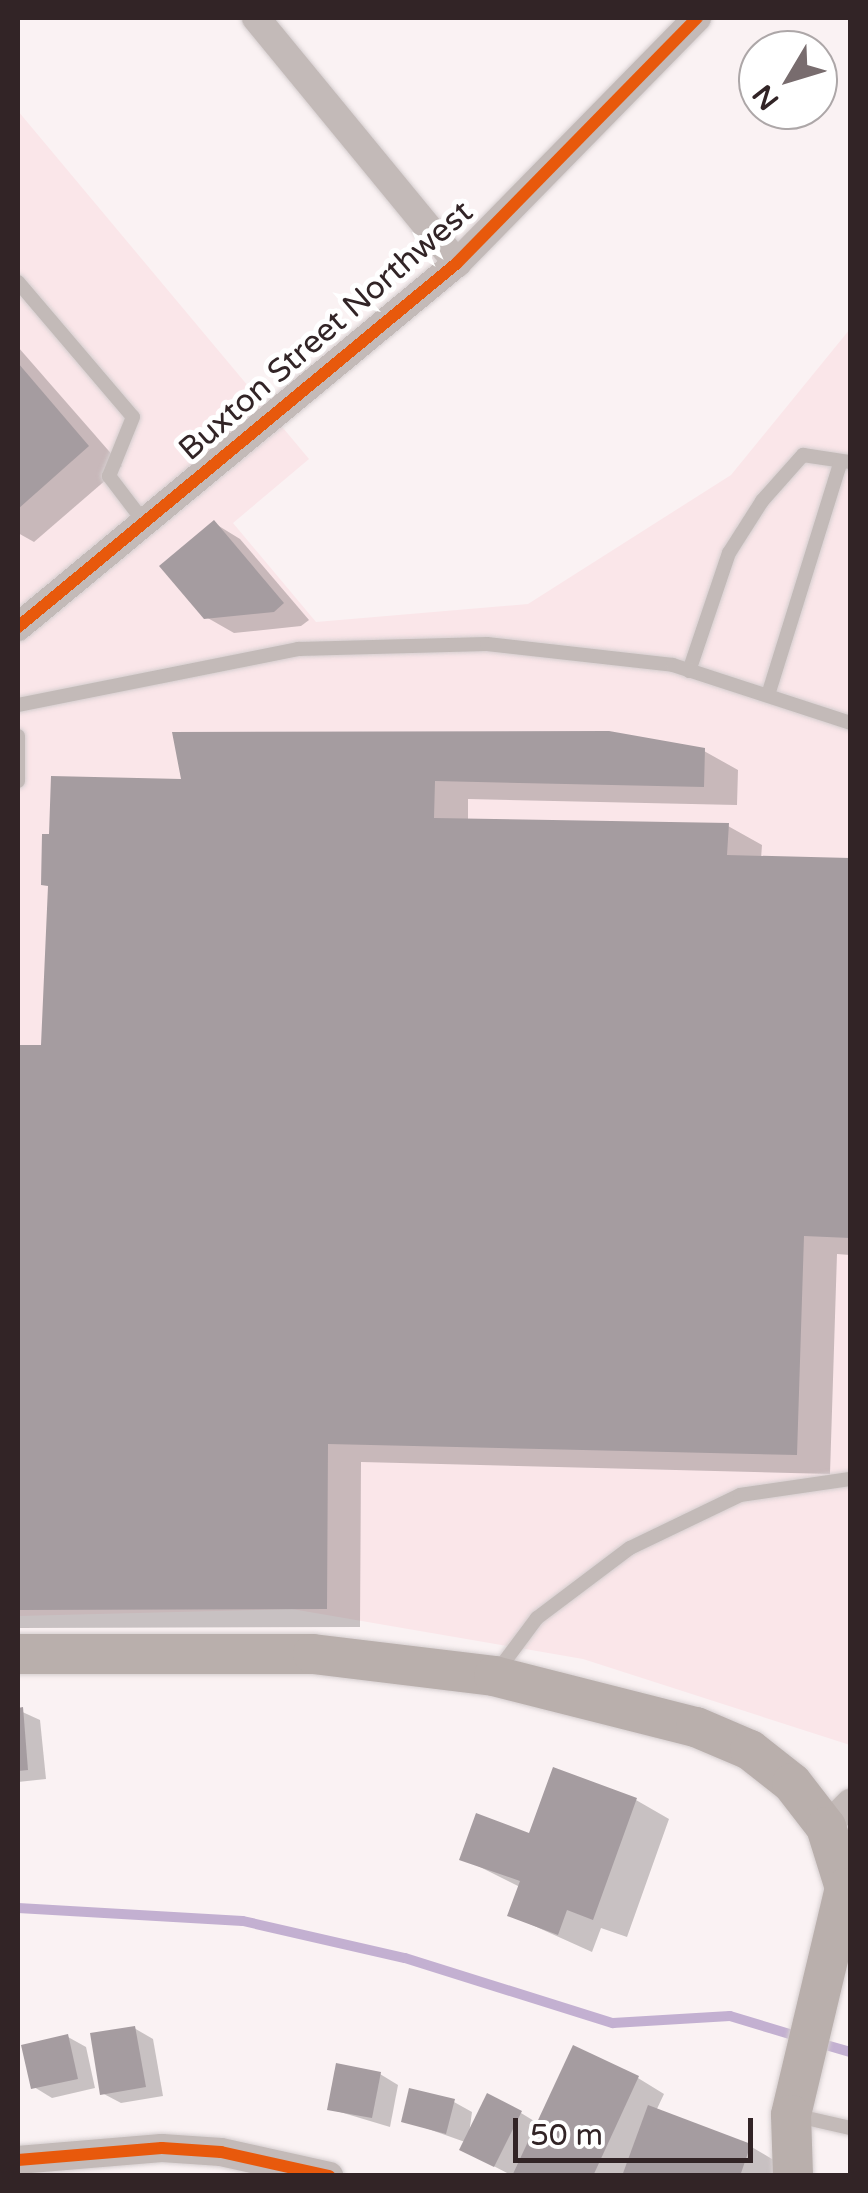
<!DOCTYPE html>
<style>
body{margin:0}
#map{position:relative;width:868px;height:2193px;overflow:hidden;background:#faf2f3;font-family:"Varela Round",sans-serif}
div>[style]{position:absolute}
.built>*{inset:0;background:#fae6e9}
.shadow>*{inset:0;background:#0003}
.stream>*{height:10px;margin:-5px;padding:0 5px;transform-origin:5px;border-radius:5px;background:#c3b0d1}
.building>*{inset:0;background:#a59ca0}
.roads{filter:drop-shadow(0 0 2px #d5cecf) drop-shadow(0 0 2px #d5cecf)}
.lane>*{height:14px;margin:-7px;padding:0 7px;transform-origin:7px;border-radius:7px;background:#c3bab8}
.street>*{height:28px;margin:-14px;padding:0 14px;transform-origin:14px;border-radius:14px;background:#c3bab8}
.secondary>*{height:40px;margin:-20px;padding:0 20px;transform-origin:20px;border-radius:20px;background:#b9afac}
.cycleway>*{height:12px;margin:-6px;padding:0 6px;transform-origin:6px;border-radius:6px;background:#e8590c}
span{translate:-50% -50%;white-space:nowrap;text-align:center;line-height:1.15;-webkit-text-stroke:10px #fff;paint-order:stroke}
.street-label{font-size:32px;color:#322426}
.frame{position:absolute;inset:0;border:20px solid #322426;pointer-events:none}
.north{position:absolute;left:738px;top:30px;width:100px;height:100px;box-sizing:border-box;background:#fff;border:2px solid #ada7a8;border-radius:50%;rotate:232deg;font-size:28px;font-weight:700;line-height:40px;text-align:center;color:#322426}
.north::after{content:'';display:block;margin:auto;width:35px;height:45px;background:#786c6e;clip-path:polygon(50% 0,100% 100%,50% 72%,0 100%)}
.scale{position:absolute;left:513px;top:2118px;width:240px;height:45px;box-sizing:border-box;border:5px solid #322426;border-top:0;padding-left:12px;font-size:30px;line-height:35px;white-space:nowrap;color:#322426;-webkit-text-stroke:8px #fff;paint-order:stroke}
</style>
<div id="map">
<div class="built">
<div style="clip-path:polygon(18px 111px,309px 459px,233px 523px,316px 622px,528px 604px,731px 475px,850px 329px,850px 1745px,583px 1659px,292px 1609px,18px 1616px)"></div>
</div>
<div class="shadow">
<div style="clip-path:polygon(18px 347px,122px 466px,34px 542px,18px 533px)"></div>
<div style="clip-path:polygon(214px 523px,240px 539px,309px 620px,301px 626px,234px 633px,206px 617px)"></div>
<div style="clip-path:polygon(704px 751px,738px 770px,737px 805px,468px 799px,468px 821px,728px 826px,762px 845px,761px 859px,850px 861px,850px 1255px,837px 1254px,830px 1474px,361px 1462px,360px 1627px,18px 1628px,18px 1048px,44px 1047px,184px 782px)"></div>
<div style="clip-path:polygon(18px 1710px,40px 1720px,46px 1779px,18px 1782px)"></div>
<div style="clip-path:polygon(636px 1800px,669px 1819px,627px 1937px,601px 1928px,592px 1952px,510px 1915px,520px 1887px,462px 1858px)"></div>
<div style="clip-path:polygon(134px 2028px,153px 2039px,163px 2096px,121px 2103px,102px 2093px)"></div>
<div style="clip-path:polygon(68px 2037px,86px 2047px,95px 2088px,52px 2098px,34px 2087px)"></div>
<div style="clip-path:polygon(380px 2074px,398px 2085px,390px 2127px,330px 2109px)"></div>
<div style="clip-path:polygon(638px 2078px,664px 2094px,656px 2111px,750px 2146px,777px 2162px,772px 2176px,513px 2176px,480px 2159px,465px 2142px,403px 2120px,454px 2102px,472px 2112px,469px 2134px,521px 2113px,539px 2124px)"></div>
</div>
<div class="stream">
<div style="left:18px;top:1908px;width:225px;rotate:3.3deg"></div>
<div style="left:243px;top:1921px;width:166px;rotate:12.9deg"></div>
<div style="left:405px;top:1958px;width:218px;rotate:17.4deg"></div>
<div style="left:613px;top:2023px;width:117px;rotate:-3.4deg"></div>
<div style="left:730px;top:2016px;width:76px;rotate:16.8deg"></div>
<div style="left:819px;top:2043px;width:32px;rotate:16deg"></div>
</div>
<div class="building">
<div style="clip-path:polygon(18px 363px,89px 446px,18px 509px)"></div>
<div style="clip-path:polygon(214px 520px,284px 603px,274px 612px,204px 619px,159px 566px)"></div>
<div style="clip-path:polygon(609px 731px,705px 748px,704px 787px,435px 781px,434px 818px,729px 823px,727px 855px,850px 858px,850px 1238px,804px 1236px,797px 1455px,328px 1444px,327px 1609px,18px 1610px,18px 1045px,41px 1045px,48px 886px,41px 885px,42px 834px,49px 834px,51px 776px,181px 779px,172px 732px)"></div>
<div style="clip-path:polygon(23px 1707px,28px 1770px,18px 1771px,18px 1708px)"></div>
<div style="clip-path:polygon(553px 1767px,637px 1798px,593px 1920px,567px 1910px,558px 1935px,507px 1916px,520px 1881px,459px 1860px,476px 1813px,529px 1833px)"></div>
<div style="clip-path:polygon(135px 2026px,146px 2087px,100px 2095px,90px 2033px)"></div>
<div style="clip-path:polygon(68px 2034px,78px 2079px,31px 2089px,21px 2045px)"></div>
<div style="clip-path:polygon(573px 2045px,639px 2076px,593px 2176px,512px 2176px)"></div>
<div style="clip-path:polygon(336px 2063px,381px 2072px,372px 2118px,327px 2110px)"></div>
<div style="clip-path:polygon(409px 2088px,455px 2099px,446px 2134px,401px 2122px)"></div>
<div style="clip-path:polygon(487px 2093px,522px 2111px,494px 2167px,459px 2150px)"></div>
<div style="clip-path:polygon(648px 2105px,751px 2144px,740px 2176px,622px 2176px)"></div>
</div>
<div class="roads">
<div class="lane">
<div style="left:18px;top:282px;width:177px;rotate:49.6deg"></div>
<div style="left:133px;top:417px;width:64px;rotate:112.1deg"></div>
<div style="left:109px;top:476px;width:58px;rotate:52.7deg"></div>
<div style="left:689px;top:671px;width:125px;rotate:-71.3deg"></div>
<div style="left:729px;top:553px;width:62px;rotate:-57.6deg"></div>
<div style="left:762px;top:501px;width:62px;rotate:-48.3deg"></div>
<div style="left:803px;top:455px;width:48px;rotate:8.5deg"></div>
<div style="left:768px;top:695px;width:245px;rotate:-72.7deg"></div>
<div style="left:18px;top:705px;width:286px;rotate:-11.3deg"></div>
<div style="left:298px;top:649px;width:189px;rotate:-1.5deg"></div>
<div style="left:487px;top:644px;width:187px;rotate:6.4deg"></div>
<div style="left:673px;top:665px;width:186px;rotate:18.1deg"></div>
<div style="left:18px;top:736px;width:45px;rotate:90deg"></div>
<div style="left:496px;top:1673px;width:69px;rotate:-53.3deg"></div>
<div style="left:537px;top:1618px;width:116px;rotate:-37deg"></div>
<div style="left:630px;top:1548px;width:122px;rotate:-25.7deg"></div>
<div style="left:740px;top:1495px;width:111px;rotate:-8.3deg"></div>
<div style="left:793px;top:2115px;width:58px;rotate:12.8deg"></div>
</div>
<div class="street">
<div style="left:256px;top:18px;width:317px;rotate:50.6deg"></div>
<div style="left:18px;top:627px;width:570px;rotate:-39.66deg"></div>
<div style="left:457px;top:263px;width:343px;rotate:-45.6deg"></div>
<div style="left:826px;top:1827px;width:34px;rotate:-45deg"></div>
<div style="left:18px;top:2160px;width:144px;rotate:-4.8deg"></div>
<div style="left:162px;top:2148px;width:59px;rotate:3.9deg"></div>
<div style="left:221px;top:2152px;width:111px;rotate:12.5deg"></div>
</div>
<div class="secondary">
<div style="left:18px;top:1654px;width:295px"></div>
<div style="left:313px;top:1654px;width:182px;rotate:6.9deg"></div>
<div style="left:494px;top:1676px;width:208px;rotate:14.2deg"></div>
<div style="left:696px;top:1727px;width:59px;rotate:23.1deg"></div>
<div style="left:750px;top:1750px;width:53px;rotate:38.2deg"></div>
<div style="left:792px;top:1783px;width:56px;rotate:52.3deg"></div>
<div style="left:826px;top:1827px;width:64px;rotate:72.7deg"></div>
<div style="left:845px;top:1888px;width:233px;rotate:103.4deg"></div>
<div style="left:791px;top:2115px;width:61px;rotate:88.1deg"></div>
</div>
</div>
<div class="cycleway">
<div style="left:18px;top:627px;width:570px;rotate:-39.66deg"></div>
<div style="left:457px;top:263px;width:343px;rotate:-45.6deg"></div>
<div style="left:18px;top:2160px;width:144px;rotate:-4.8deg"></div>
<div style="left:162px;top:2148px;width:59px;rotate:3.9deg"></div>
<div style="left:221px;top:2152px;width:111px;rotate:12.5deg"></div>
</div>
<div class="street-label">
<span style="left:326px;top:331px;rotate:-41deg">Buxton Street Northwest</span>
</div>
<div class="frame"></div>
<div class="north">N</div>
<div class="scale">50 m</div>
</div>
